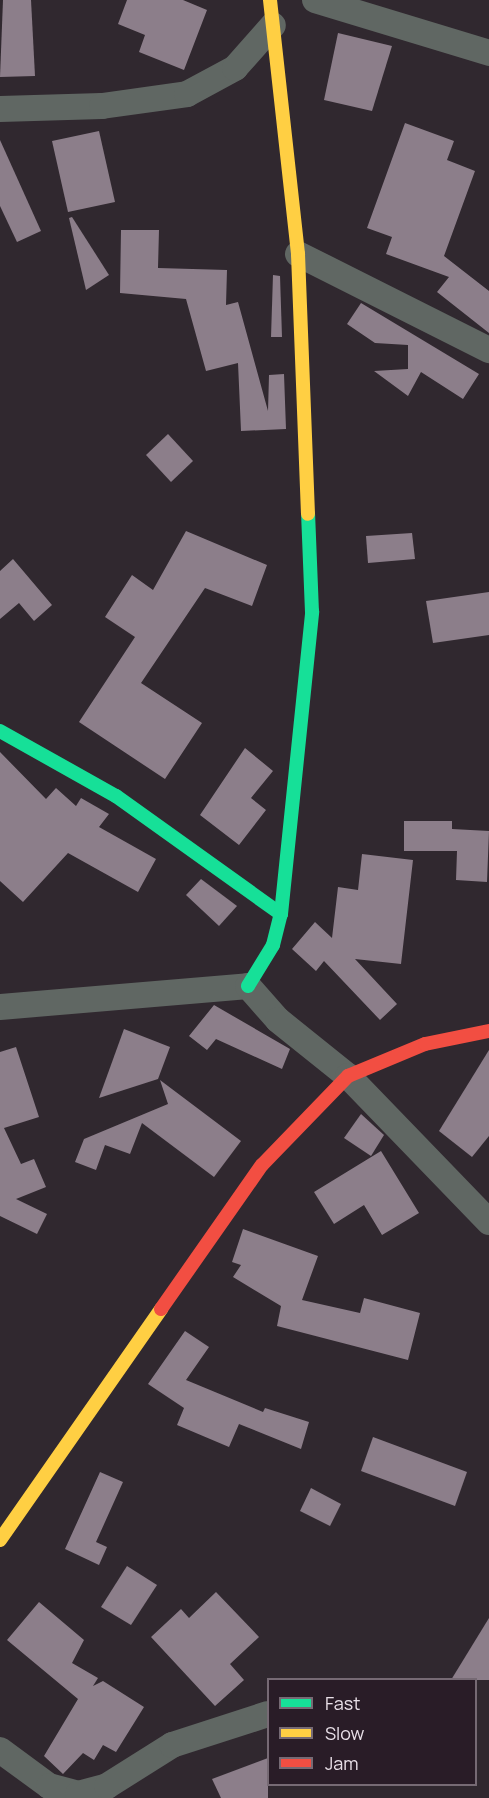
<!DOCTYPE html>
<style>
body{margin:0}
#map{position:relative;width:489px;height:1798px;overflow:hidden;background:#30282f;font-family:Manrope,sans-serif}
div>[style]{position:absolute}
.building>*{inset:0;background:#8c7e8a}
.street>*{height:26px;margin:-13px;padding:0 13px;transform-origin:13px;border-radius:13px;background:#606763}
.fast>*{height:14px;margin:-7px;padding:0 7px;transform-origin:7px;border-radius:7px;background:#16e098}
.slow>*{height:14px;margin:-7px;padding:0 7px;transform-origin:7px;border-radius:7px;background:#ffcf43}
.jam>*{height:14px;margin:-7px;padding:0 7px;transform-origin:7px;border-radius:7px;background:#f24e42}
span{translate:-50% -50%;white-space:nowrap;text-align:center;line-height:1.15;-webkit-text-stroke:6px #291c27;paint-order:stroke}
.legend{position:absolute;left:267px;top:1678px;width:210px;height:108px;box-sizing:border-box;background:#291c27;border:2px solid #766a74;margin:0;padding:8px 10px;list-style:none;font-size:18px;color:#e9e0e8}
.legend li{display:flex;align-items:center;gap:12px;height:30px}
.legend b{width:30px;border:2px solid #766a74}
</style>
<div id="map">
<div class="building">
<div style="clip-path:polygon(3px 0,31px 0,35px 76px,0 77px)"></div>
<div style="clip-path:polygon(127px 0,183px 0,207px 10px,184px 70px,139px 52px,145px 35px,118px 24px)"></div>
<div style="clip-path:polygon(338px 33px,392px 46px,372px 111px,324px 100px)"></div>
<div style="clip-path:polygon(405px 123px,454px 141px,447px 160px,475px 171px,444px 256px,489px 291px,489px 333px,437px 292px,449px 277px,386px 254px,392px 237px,367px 228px)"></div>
<div style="clip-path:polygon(99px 131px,115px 202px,68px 212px,52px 141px)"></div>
<div style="clip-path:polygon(0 140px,41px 231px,17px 242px,0 206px)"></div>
<div style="clip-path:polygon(72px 217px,109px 275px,86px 290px,69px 218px)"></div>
<div style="clip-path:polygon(121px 230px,159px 230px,158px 268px,227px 270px,226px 305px,238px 302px,268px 411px,269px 375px,284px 374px,286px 429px,241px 431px,238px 363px,206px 371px,186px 299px,120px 293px)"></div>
<div style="clip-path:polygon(273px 275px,280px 276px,282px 337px,271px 337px)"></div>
<div style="clip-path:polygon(361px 303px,479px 374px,463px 399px,421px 372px,408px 396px,374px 371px,408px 369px,408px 345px,375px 343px,347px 324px)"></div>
<div style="clip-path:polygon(168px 434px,193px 461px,171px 482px,146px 455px)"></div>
<div style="clip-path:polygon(186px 531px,267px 565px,252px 606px,205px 588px,141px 683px,202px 723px,165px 779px,79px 722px,135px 637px,105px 617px,132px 575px,153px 590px)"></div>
<div style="clip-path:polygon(412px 533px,415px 559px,368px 563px,366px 536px)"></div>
<div style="clip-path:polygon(13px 559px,52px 605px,34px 621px,19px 603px,0 619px,0 571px)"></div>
<div style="clip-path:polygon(489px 592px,489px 635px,433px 643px,426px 601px)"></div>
<div style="clip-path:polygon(245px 748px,273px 771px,251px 798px,266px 810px,239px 845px,200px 815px)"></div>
<div style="clip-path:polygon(0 752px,46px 799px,56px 788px,76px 806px,81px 798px,109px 814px,99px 827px,156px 859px,138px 892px,68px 853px,23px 902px,0 881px)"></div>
<div style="clip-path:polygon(404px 821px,452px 821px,452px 829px,489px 831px,487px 882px,456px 880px,457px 851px,404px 851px)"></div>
<div style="clip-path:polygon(362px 854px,413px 860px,401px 964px,355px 959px,397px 1004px,380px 1020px,324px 961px,316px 971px,292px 949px,315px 922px,332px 938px,338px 887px,358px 890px)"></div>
<div style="clip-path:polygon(201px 879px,237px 906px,219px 926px,186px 895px)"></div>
<div style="clip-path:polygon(214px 1005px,290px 1049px,282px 1069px,216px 1039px,207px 1050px,189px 1036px)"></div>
<div style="clip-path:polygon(124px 1029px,170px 1047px,158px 1079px,99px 1098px)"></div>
<div style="clip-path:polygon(16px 1047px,39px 1117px,4px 1128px,21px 1164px,34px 1159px,46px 1187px,16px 1199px,47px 1214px,37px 1234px,0 1216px,0 1052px)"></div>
<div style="clip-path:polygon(489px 1050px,489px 1136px,472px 1157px,439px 1131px)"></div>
<div style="clip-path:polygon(160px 1080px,241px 1141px,214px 1177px,142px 1123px,130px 1154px,105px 1145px,96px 1170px,75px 1162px,84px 1139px,168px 1104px)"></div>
<div style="clip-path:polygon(361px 1114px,384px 1135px,371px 1156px,344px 1138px)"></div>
<div style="clip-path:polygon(381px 1151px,419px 1213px,382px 1235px,364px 1205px,334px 1224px,314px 1192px)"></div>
<div style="clip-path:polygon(243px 1229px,318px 1256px,302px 1300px,360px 1313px,364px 1298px,420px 1313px,408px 1360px,277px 1326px,281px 1306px,233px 1277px,241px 1265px,232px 1262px)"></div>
<div style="clip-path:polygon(185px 1331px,209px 1347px,186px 1380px,263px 1412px,265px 1408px,309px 1422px,301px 1449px,239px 1424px,229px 1447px,177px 1425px,184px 1408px,148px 1384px)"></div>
<div style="clip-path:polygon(373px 1437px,467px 1472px,455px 1506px,361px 1471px)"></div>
<div style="clip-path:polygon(100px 1472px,123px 1482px,96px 1542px,107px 1547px,99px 1565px,65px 1549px)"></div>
<div style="clip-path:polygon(311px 1488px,341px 1504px,330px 1526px,300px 1511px)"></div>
<div style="clip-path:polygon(127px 1566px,157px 1585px,131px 1625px,101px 1607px)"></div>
<div style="clip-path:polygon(216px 1592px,259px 1637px,230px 1664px,244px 1680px,215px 1706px,151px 1637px,181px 1609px,189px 1618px)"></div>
<div style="clip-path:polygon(39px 1602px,84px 1640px,72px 1663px,98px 1678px,93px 1686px,103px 1681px,144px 1707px,116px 1752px,103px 1745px,94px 1760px,83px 1753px,63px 1774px,44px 1756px,78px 1699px,7px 1640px)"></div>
<div style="clip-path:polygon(489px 1618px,489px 1680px,451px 1680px)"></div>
<div style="clip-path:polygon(268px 1758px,268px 1798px,221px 1798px,212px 1779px)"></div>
</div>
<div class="street">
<div style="left:315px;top:0;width:182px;rotate:16.9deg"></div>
<div style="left:0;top:109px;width:102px;rotate:-1.7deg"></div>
<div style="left:102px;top:106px;width:86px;rotate:-8deg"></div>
<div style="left:187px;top:94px;width:55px;rotate:-28.4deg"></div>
<div style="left:235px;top:68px;width:57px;rotate:-48.5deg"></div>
<div style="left:298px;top:254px;width:214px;rotate:26.7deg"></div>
<div style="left:0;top:1007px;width:249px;rotate:-4.8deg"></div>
<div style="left:248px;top:986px;width:45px;rotate:48.6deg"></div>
<div style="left:278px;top:1020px;width:90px;rotate:38.7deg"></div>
<div style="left:348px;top:1076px;width:203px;rotate:46deg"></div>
<div style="left:0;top:1750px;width:61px;rotate:36.3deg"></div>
<div style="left:49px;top:1786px;width:30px;rotate:15deg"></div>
<div style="left:78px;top:1794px;width:30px;rotate:-15deg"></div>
<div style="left:107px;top:1786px;width:77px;rotate:-32.2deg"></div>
<div style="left:172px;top:1745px;width:101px;rotate:-17.9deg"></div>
</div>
<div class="fast">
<div style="left:0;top:731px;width:133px;rotate:29.3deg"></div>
<div style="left:116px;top:796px;width:203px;rotate:35.6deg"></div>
<div style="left:248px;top:986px;width:48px;rotate:-58.6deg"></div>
<div style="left:273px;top:945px;width:32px;rotate:-76deg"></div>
<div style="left:281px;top:914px;width:304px;rotate:-84.1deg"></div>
<div style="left:312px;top:612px;width:98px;rotate:-92.3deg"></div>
</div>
<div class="slow">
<div style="left:270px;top:0;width:256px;rotate:83.7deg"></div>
<div style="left:298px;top:254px;width:260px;rotate:87.8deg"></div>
<div style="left:0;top:1540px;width:282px;rotate:-55.1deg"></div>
</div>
<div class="jam">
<div style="left:161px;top:1309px;width:176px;rotate:-55deg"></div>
<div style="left:262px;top:1165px;width:124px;rotate:-46deg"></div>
<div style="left:348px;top:1076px;width:83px;rotate:-22.6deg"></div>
<div style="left:425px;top:1044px;width:65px;rotate:-11.5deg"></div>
</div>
<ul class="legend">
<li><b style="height:8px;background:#16e098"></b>Fast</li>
<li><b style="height:8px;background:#ffcf43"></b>Slow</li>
<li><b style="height:8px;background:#f24e42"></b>Jam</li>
</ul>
</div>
